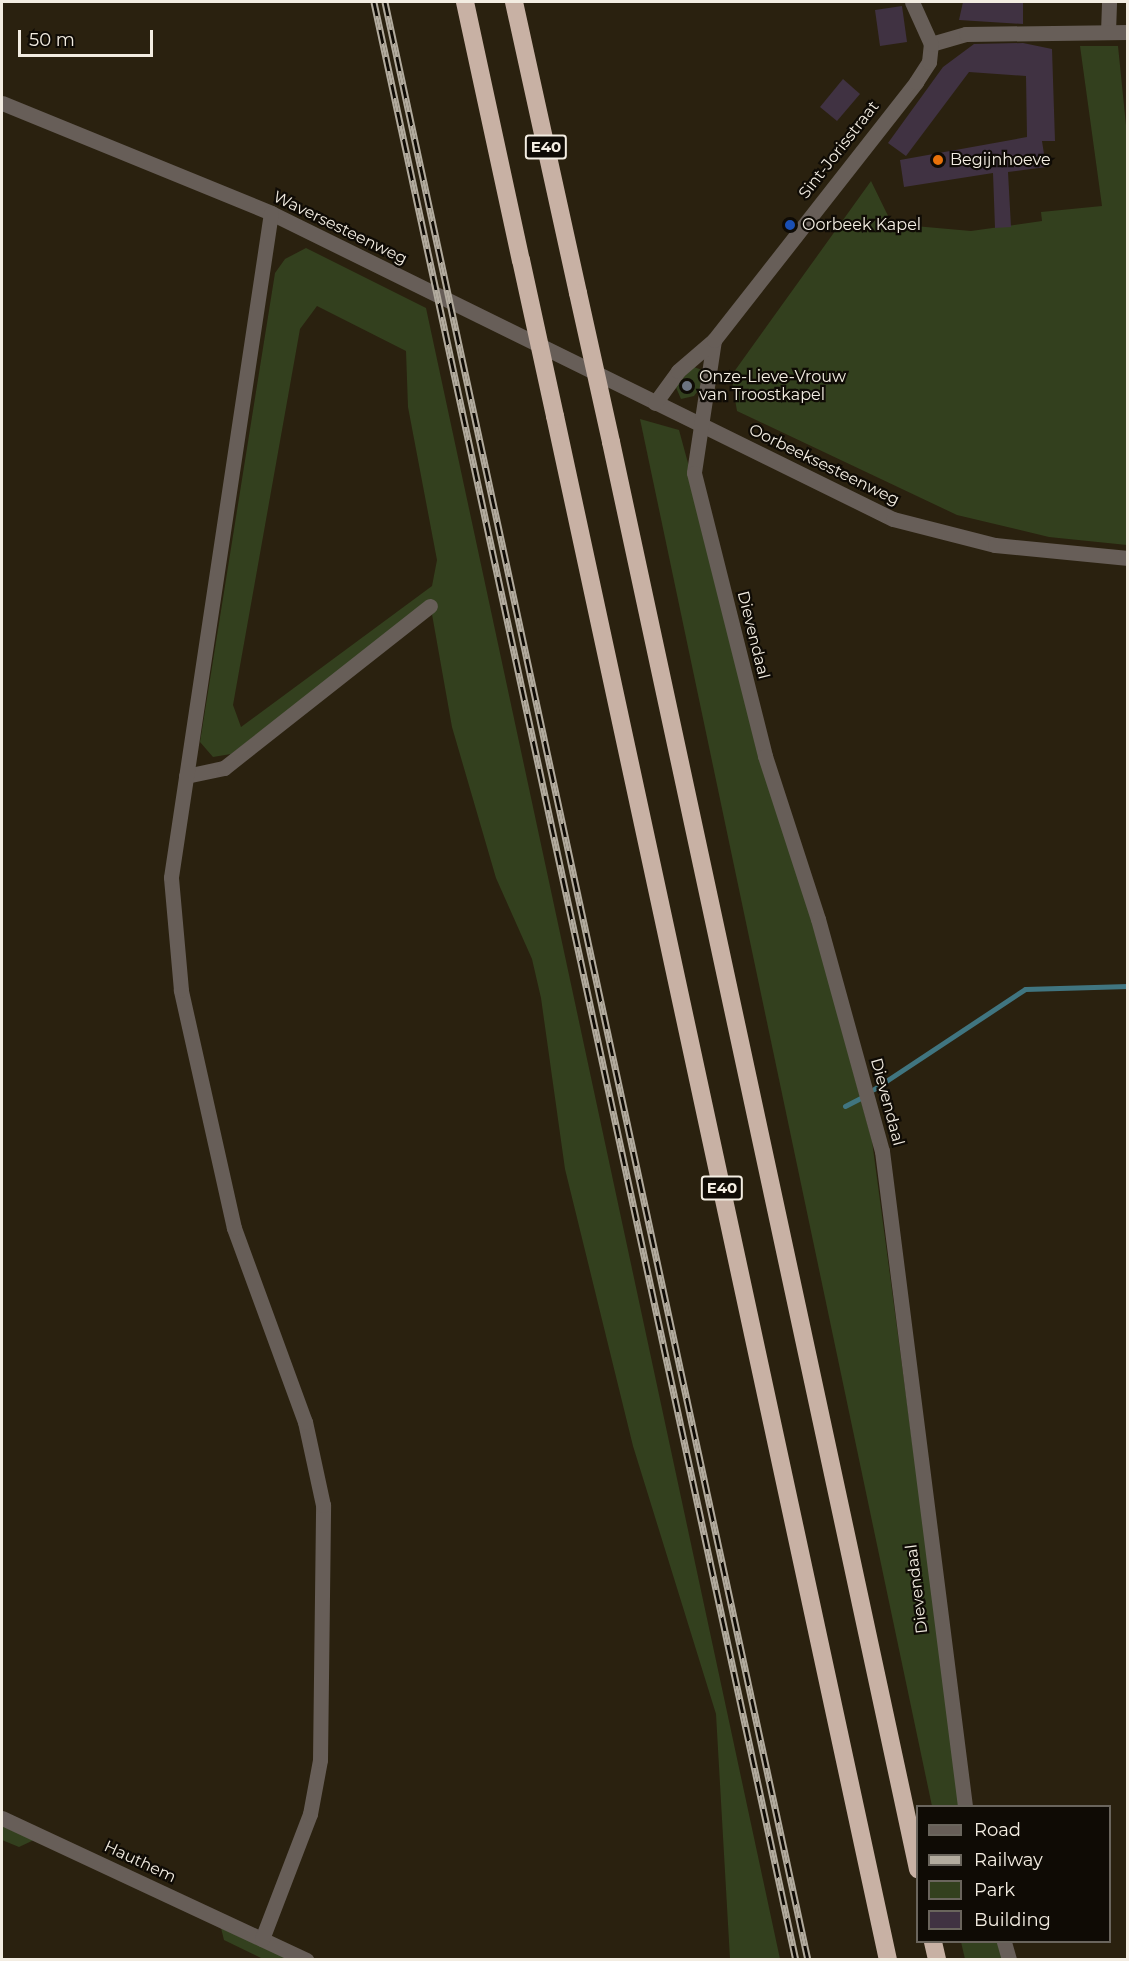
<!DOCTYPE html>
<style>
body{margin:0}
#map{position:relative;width:1129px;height:1961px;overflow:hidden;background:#2a210f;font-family:Montserrat,sans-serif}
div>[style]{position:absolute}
.green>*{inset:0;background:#33401e}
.stream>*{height:5px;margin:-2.5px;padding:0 2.5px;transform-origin:2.5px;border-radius:2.5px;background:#407580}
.building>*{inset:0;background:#403242}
.minor>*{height:15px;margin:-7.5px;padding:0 7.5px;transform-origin:7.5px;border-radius:7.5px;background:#675e58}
.highway>*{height:18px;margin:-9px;padding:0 9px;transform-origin:9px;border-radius:9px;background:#c8b1a4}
.rail>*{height:7px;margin-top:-3.5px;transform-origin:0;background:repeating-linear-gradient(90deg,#0f0b05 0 14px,#b2ab9e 0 28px);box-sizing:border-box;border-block:2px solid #b2ab9e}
.highway-bridge>*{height:18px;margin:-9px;padding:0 9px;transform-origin:9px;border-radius:9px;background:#c8b1a4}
.dots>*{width:16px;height:16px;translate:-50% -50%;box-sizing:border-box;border:3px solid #0f0b05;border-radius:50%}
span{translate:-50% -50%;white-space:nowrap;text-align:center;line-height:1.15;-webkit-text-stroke:4.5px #0f0b05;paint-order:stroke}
.shield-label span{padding:2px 4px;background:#0f0b05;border:2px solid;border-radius:4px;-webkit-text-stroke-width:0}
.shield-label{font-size:15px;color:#f3ede2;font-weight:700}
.street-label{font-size:16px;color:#f3ede2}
.poi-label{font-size:16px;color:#f3ede2}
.left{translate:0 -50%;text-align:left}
.frame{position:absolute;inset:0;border:3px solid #f3ede2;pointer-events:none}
.legend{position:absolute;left:916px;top:1805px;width:195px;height:138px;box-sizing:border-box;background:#0f0b05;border:2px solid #6a655d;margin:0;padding:8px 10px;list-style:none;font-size:18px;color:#f3ede2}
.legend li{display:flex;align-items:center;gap:12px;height:30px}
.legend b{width:30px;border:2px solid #6a655d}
.scale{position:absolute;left:18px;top:30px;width:135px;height:27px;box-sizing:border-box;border:3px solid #f3ede2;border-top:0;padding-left:8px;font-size:18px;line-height:21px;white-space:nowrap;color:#f3ede2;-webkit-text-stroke:4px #0f0b05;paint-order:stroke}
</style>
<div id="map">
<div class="green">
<div style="clip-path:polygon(1080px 46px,1118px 46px,1128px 145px,1127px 545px,1049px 537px,957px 515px,737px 411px,731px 376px,871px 181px,892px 224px,971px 231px,1042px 221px,1041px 212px,1102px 206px)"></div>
<div style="clip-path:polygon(evenodd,306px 248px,426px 308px,780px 1959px,730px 1959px,716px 1714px,633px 1446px,565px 1169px,541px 998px,532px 959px,496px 878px,452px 727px,430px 603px,231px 754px,213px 757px,200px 742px,275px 273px,285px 259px,306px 248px,317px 306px,406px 351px,408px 407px,437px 560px,432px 586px,241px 727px,233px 705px,300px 329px,317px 306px)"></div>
<div style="clip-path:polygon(694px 367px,702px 370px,700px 388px,694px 396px,681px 399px,675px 385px)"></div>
<div style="clip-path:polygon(640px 419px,679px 430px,872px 1141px,961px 1806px,932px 1806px)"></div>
<div style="clip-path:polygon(2px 1826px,34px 1840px,19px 1847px,2px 1840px)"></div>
<div style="clip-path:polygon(221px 1928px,288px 1959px,263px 1959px,224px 1940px)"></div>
<div style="clip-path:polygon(961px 1942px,998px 1942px,1003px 1959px,965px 1959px)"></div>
</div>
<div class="stream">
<div style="left:874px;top:1089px;width:181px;rotate:-33.5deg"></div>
<div style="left:1025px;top:989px;width:103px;rotate:-1.7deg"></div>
<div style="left:845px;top:1106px;width:18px;rotate:-27deg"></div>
</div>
<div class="building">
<div style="clip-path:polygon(963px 2px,1023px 2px,1023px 24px,959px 20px)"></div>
<div style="clip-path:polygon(902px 6px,907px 42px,880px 46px,875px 10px)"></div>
<div style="clip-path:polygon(1023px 43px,1052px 49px,1055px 141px,1042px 141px,1046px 167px,1008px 172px,1011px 227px,995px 228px,993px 173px,904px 187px,900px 160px,1027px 137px,1026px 76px,969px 72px,906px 156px,888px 143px,943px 67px,974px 44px)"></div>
<div style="clip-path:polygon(843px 79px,860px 94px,837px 121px,820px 107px)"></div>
</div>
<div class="minor">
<div style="left:1108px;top:32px;width:30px;rotate:-88deg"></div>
<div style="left:931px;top:44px;width:36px;rotate:-16deg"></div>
<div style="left:966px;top:34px;width:162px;rotate:-0.7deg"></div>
<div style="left:2px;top:103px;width:291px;rotate:22.2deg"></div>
<div style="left:271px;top:213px;width:693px;rotate:26.2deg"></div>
<div style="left:893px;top:519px;width:105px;rotate:14.3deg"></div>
<div style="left:995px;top:545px;width:134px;rotate:5.6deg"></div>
<div style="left:714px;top:340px;width:134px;rotate:98.6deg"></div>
<div style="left:694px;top:473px;width:292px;rotate:75.9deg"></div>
<div style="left:765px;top:756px;width:171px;rotate:72deg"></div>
<div style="left:818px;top:919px;width:241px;rotate:74.6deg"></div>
<div style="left:882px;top:1151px;width:660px;rotate:82.78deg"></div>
<div style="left:655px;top:403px;width:39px;rotate:-54deg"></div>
<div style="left:678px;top:371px;width:48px;rotate:-40.7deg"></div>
<div style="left:714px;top:340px;width:328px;rotate:-51.9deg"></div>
<div style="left:916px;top:82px;width:24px;rotate:-57deg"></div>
<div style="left:929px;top:62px;width:18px;rotate:-84deg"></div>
<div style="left:931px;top:44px;width:46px;rotate:-114.3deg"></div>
<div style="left:186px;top:776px;width:39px;rotate:-12deg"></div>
<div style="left:224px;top:768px;width:262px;rotate:-38.2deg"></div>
<div style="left:2px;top:1818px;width:336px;rotate:25deg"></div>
<div style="left:262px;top:1939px;width:134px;rotate:-69deg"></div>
<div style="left:310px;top:1814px;width:55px;rotate:-79.5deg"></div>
<div style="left:320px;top:1760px;width:255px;rotate:-89.3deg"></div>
<div style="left:323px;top:1505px;width:85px;rotate:-102.2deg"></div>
<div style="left:305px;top:1422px;width:207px;rotate:-110.1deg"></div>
<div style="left:234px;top:1228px;width:244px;rotate:-102.6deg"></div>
<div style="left:181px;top:990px;width:113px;rotate:-95.1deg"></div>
<div style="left:171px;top:877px;width:671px;rotate:-81.44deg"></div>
<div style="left:1004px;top:1942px;width:19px;rotate:74deg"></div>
</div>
<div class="highway">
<div style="left:465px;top:2px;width:264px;rotate:77.8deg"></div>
<div style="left:514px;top:2px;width:298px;rotate:77.6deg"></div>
<div style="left:555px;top:416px;width:1580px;rotate:77.83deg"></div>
<div style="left:611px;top:442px;width:1460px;rotate:77.86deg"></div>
<div style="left:933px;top:1942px;width:18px;rotate:77deg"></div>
</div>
<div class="rail">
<div style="left:374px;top:2px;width:2003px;rotate:77.84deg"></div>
<div style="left:385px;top:2px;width:2003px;rotate:77.81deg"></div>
</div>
<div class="highway-bridge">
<div style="left:521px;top:260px;width:160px;rotate:77.7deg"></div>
<div style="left:578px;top:293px;width:153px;rotate:77.5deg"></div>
</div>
<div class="dots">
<div style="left:938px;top:160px;background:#e8710a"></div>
<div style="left:790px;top:225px;background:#1a4fb4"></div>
<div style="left:687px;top:386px;background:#6b7280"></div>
</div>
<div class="shield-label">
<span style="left:546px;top:147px">E40</span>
<span style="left:722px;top:1188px">E40</span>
</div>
<div class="street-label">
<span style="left:839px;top:150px;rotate:-52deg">Sint-Jorisstraat</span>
<span style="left:340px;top:228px;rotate:26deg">Waversesteenweg</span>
<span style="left:824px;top:465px;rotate:26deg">Oorbeeksesteenweg</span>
<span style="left:753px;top:635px;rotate:76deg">Dievendaal</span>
<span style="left:887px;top:1102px;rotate:75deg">Dievendaal</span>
<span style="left:917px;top:1589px;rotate:-97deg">Dievendaal</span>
<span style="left:140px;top:1862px;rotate:25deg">Hauthem</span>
</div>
<div class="poi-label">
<span class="left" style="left:950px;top:160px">Begijnhoeve</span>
<span class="left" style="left:802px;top:225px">Oorbeek Kapel</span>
<span class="left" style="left:699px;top:386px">Onze-Lieve-Vrouw<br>van Troostkapel</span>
</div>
<div class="frame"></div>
<ul class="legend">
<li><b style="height:8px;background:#675e58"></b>Road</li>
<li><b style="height:8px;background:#b2ab9e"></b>Railway</li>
<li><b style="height:16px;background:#33401e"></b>Park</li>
<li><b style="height:16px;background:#403242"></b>Building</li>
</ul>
<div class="scale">50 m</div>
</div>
